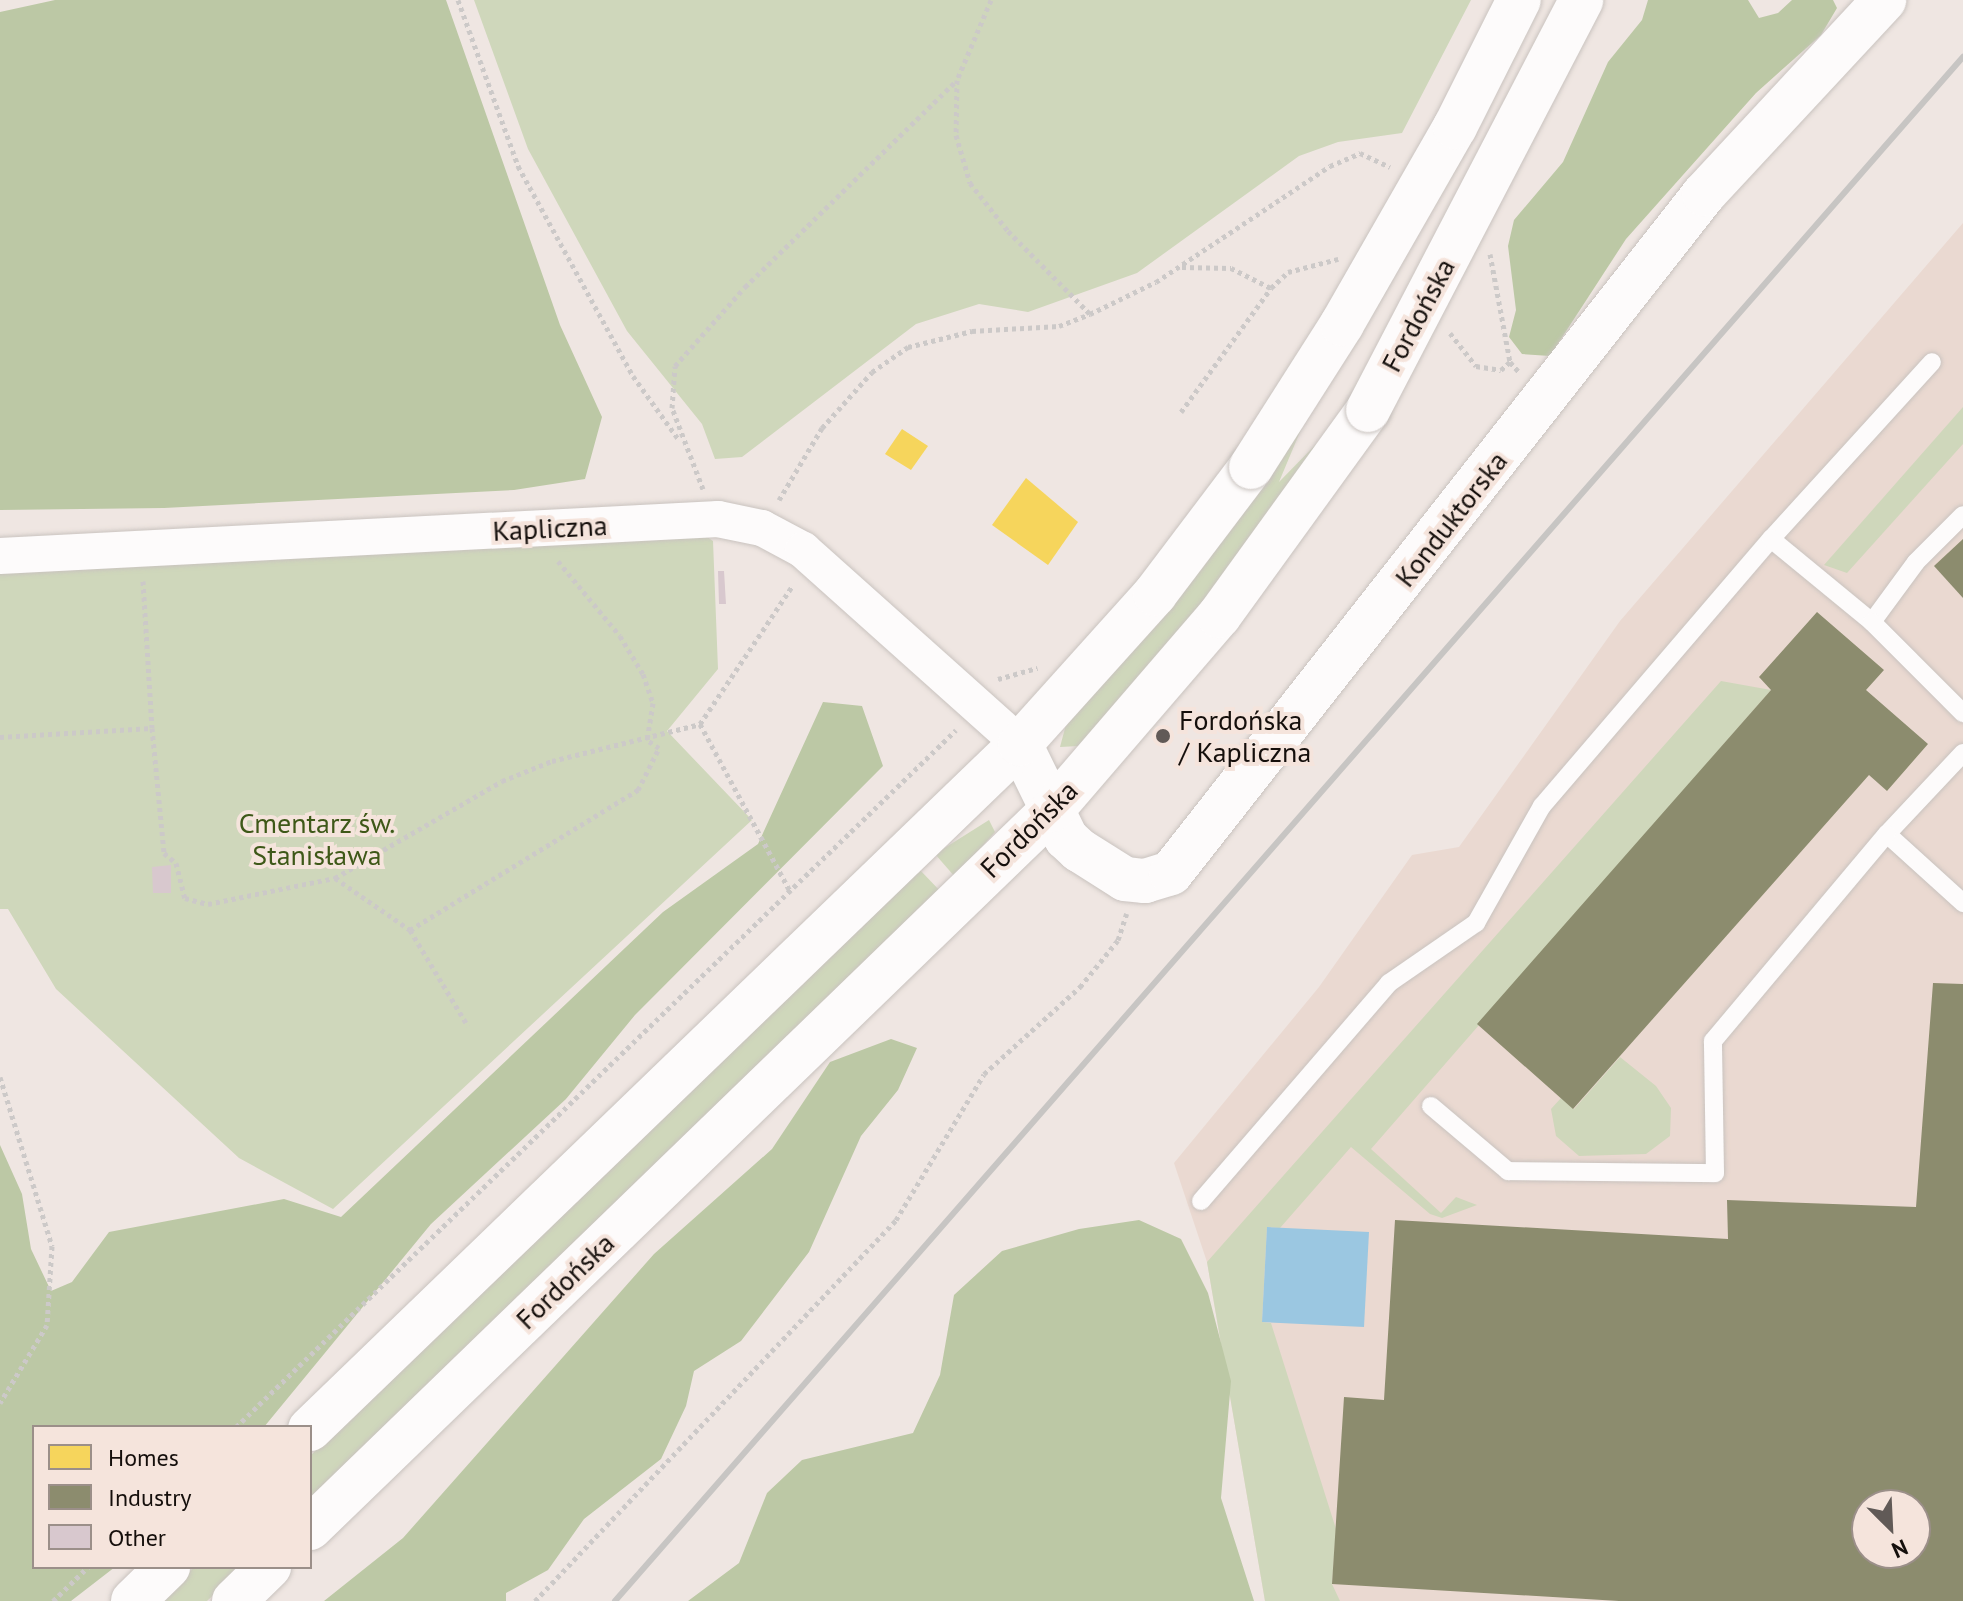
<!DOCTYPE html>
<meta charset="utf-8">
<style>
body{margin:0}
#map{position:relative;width:1963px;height:1601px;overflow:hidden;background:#efe6e2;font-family:"PT Sans",sans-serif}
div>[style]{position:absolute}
.built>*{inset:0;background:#ead9d1}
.green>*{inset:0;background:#cfd7bb}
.forest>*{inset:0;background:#bcc8a5}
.water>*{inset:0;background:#9bc7e1}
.homes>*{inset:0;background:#f6d55c}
.industry>*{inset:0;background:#8c8c6e}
.building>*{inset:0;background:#d8c8ce}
.path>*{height:5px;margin-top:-2.5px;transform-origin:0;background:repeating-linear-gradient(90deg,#ccc9c8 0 4px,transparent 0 8px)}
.roads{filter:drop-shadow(0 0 2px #c9c3bf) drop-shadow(0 0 2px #c9c3bf)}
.service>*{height:18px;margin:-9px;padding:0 9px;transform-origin:9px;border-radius:9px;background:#fdfbfb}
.minor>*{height:36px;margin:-18px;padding:0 18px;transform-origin:18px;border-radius:18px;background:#fdfbfb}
.tertiary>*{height:44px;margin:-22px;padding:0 22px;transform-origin:22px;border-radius:22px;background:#fdfbfb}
.primary>*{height:44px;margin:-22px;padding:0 22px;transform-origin:22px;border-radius:22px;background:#fdfbfb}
.rail>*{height:6px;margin:-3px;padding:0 3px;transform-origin:3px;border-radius:3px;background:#c7c5c3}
.bridges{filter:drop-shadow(0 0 2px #c9c3bf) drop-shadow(0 0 2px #c9c3bf)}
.primary-bridge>*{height:44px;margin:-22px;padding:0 22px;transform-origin:22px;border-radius:22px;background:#fdfbfb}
.dots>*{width:22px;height:22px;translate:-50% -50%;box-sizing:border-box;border:4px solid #f5e4dc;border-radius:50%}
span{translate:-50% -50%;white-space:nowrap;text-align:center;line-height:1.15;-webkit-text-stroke:8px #f5e4dc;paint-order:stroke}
.street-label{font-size:28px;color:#150f0c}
.poi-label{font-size:28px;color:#150f0c}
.left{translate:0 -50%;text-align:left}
.park-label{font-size:28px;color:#3e5818}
.legend{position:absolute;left:32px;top:1425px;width:280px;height:144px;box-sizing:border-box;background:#f5e4dc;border:2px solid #9b8f89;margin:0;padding:10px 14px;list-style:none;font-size:24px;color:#150f0c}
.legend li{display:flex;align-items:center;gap:16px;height:40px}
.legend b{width:40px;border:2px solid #9b8f89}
.north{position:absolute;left:1851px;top:1489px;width:80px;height:80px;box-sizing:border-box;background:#f5e4dc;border:2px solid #9b8f89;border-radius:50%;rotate:156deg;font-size:22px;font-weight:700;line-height:32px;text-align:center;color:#150f0c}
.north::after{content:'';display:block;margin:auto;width:28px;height:36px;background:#615a57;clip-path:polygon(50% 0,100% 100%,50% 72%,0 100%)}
</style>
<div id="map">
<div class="built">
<div style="clip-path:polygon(evenodd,1963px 223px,1963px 1601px,1265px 1601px,1207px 1262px,1174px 1163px,1319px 987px,1412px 855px,1459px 847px,1620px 621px,1963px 223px,1867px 1505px,1915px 1505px,1915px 1553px,1867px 1553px,1867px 1505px)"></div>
</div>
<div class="green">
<div style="clip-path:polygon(474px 0,1471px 0,1402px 133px,1338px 142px,1299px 156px,1137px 273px,1028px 312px,979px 304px,916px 324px,742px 457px,715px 459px,702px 424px,627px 331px,528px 149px)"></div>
<div style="clip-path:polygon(1963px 407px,1963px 444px,1847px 573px,1824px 565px)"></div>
<div style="clip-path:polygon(1302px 427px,1279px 482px,1326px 434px,1217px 594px,1079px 746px,1060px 747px,1068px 717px)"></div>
<div style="clip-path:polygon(700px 532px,713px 541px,718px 669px,667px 731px,752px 820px,333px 1209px,239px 1158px,56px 989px,8px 909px,0 909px,0 571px)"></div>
<div style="clip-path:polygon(1721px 681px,1771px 690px,1371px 1149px,1441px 1213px,1456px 1197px,1477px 1205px,1442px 1218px,1430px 1214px,1351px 1147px,1280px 1228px,1267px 1227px,1262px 1322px,1271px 1323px,1336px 1529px,1332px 1584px,1340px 1601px,1265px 1601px,1207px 1262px)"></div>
<div style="clip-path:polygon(989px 820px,995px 832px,955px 877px,935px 854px)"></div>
<div style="clip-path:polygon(919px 869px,943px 894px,310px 1502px,310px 1456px)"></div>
<div style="clip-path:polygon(1620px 1057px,1656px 1086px,1671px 1108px,1670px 1136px,1646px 1154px,1579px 1156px,1556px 1136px,1551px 1109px,1561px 1098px,1574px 1109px)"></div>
<div style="clip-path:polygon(194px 1567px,243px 1567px,207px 1601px,159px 1601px)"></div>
</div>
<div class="forest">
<div style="clip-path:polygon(55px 0,446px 0,560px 325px,602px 417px,585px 479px,514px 490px,164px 508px,0 510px,0 12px)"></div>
<div style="clip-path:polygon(1648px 0,1748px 0,1759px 18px,1778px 13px,1792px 0,1833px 0,1837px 8px,1821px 35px,1756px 93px,1626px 239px,1550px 356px,1522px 354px,1509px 337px,1516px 310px,1508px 246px,1514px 220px,1563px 162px,1608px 62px,1642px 20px)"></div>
<div style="clip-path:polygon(823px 702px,862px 706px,883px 766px,635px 1015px,566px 1099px,431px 1224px,264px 1427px,34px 1427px,34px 1567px,115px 1567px,71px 1601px,0 1601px,0 1145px,22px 1194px,31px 1249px,51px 1291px,72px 1282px,109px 1232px,284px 1199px,341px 1217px,663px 912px,758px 844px)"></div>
<div style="clip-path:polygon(891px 1039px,917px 1048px,898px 1090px,861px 1136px,809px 1252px,741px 1341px,694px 1371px,686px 1406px,661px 1459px,584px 1519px,548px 1570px,506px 1593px,506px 1601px,324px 1601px,403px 1538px,654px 1254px,772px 1149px,830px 1062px)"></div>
<div style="clip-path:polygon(1139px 1220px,1181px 1239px,1208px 1293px,1231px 1381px,1221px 1498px,1254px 1601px,688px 1601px,739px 1563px,767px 1493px,802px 1460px,913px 1433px,940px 1375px,954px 1295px,1002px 1251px,1079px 1229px)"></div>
</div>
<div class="water">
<div style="clip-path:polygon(1267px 1227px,1369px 1232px,1364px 1327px,1262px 1322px)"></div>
</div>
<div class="homes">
<div style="clip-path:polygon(902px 429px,928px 446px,911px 470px,885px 454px)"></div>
<div style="clip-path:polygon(1026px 478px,1078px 522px,1048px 565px,992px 525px)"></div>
</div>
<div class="industry">
<div style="clip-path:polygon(1963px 539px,1963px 598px,1934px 566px)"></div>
<div style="clip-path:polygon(1817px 612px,1884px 670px,1866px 690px,1928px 744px,1887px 791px,1869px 775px,1573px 1109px,1477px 1024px,1771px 690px,1759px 677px)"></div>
<div style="clip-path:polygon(evenodd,1933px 983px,1963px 984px,1963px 1601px,1619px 1601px,1332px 1584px,1344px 1397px,1384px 1400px,1395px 1220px,1728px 1239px,1727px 1200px,1916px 1207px,1933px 983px,1867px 1505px,1915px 1505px,1915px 1553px,1867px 1553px,1867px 1505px)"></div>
</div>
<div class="building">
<div style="clip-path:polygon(718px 571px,724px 571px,726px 604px,719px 604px)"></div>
<div style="clip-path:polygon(171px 865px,171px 893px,153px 893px,152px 867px)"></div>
</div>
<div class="path">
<div style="left:458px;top:0;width:177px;rotate:70.1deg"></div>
<div style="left:518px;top:166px;width:239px;rotate:61.3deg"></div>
<div style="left:633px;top:376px;width:79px;rotate:54.3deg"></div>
<div style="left:991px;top:0;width:87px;rotate:113deg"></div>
<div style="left:957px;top:80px;width:55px;rotate:91deg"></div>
<div style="left:956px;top:135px;width:50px;rotate:73.7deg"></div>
<div style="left:970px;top:183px;width:61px;rotate:51.6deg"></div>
<div style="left:1008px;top:231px;width:117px;rotate:45.3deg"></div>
<div style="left:1490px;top:254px;width:110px;rotate:79.5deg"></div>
<div style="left:1510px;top:362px;width:15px;rotate:48deg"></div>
<div style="left:1182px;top:267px;width:49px;rotate:1.2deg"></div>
<div style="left:1231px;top:268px;width:45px;rotate:26.6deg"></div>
<div style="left:1450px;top:333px;width:42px;rotate:51.8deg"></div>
<div style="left:1476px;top:366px;width:25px;rotate:9deg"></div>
<div style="left:1501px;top:370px;width:12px;rotate:-42deg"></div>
<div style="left:1181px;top:412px;width:153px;rotate:-54deg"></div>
<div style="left:1271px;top:288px;width:23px;rotate:-43deg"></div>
<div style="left:1288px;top:272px;width:52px;rotate:-14.6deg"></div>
<div style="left:703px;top:489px;width:87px;rotate:-110.9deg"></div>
<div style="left:672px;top:408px;width:42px;rotate:-85.9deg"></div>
<div style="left:675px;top:366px;width:106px;rotate:-48.5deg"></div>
<div style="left:745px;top:287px;width:296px;rotate:-44.3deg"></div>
<div style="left:779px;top:500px;width:84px;rotate:-59.2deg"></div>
<div style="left:822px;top:428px;width:75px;rotate:-48.2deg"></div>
<div style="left:872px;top:372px;width:44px;rotate:-34.8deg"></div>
<div style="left:908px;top:347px;width:66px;rotate:-14deg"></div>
<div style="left:972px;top:331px;width:87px;rotate:-3.3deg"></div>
<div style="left:1059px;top:326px;width:33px;rotate:-21deg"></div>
<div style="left:1090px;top:314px;width:73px;rotate:-25.9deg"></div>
<div style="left:1156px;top:282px;width:209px;rotate:-33.7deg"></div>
<div style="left:1330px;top:166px;width:33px;rotate:-23deg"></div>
<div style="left:1360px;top:153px;width:33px;rotate:25deg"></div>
<div style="left:558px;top:561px;width:97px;rotate:50.4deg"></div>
<div style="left:620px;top:636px;width:44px;rotate:58.8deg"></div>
<div style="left:643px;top:674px;width:31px;rotate:71deg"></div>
<div style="left:653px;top:703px;width:37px;rotate:99deg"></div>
<div style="left:143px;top:581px;width:147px;rotate:86.5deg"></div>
<div style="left:998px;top:679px;width:41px;rotate:-15.8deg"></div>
<div style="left:700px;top:724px;width:192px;rotate:61.7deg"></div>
<div style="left:0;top:737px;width:152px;rotate:-3.4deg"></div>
<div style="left:152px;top:728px;width:126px;rotate:84.5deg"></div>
<div style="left:164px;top:853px;width:16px;rotate:40deg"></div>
<div style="left:176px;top:863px;width:36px;rotate:76deg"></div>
<div style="left:185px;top:898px;width:24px;rotate:15deg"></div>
<div style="left:208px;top:904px;width:130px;rotate:-11.6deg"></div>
<div style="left:335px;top:878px;width:91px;rotate:34.7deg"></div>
<div style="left:410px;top:930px;width:112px;rotate:58.9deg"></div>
<div style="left:335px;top:878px;width:193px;rotate:-30.1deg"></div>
<div style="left:502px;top:781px;width:54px;rotate:-21.8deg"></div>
<div style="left:552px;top:761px;width:153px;rotate:-14deg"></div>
<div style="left:700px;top:724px;width:167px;rotate:-56.2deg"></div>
<div style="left:410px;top:930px;width:268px;rotate:-31.6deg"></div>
<div style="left:638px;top:790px;width:47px;rotate:-63.4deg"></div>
<div style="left:659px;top:748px;width:14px;rotate:-146deg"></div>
<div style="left:0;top:1077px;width:177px;rotate:72.9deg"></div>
<div style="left:52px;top:1246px;width:79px;rotate:93.6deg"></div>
<div style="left:47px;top:1325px;width:91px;rotate:121.1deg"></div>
<div style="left:236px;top:1427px;width:1002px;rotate:-44.07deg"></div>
<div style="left:53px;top:1601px;width:49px;rotate:-44.2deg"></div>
<div style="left:535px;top:1601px;width:525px;rotate:-46.54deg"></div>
<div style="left:896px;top:1220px;width:170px;rotate:-58.9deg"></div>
<div style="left:984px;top:1074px;width:130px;rotate:-42.2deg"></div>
<div style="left:1080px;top:987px;width:60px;rotate:-51deg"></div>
<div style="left:1118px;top:940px;width:28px;rotate:-72deg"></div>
</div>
<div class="roads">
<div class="service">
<div style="left:1771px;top:539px;width:239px;rotate:-47.7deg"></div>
<div style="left:1872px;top:622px;width:74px;rotate:-53.7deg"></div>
<div style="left:1916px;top:562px;width:66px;rotate:-45deg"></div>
<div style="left:1963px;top:753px;width:111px;rotate:133.2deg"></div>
<div style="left:1887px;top:834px;width:103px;rotate:42.2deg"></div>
<div style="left:1431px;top:1106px;width:101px;rotate:40.2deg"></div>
<div style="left:1508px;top:1171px;width:207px;rotate:0.6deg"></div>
<div style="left:1715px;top:1173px;width:132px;rotate:-90.9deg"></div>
<div style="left:1713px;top:1041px;width:270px;rotate:-50deg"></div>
<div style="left:1201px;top:1201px;width:288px;rotate:-49.2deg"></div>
<div style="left:1389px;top:983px;width:106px;rotate:-34.6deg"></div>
<div style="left:1476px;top:923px;width:134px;rotate:-60.6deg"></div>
<div style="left:1542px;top:806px;width:352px;rotate:-49.4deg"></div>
<div style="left:1771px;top:539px;width:131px;rotate:39.4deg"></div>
<div style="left:1872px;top:622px;width:129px;rotate:45deg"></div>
</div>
<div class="minor">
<div style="left:0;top:556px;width:719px;rotate:-2.95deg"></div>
<div style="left:718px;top:519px;width:45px;rotate:11.6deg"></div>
<div style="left:762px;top:528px;width:47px;rotate:28.2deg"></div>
<div style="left:803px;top:550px;width:291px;rotate:41.8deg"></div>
</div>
<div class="tertiary">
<div style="left:1020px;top:744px;width:105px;rotate:63.9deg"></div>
<div style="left:1066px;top:838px;width:18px;rotate:43deg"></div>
<div style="left:1079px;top:850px;width:54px;rotate:32.2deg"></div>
<div style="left:1125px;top:879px;width:20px;rotate:6deg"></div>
<div style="left:1145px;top:881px;width:27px;rotate:-17deg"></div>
<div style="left:1171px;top:873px;width:863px;rotate:-51.87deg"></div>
<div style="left:1704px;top:194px;width:265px;rotate:-47.1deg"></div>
</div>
<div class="primary">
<div style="left:310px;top:1429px;width:987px;rotate:-43.97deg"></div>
<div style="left:1020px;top:744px;width:202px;rotate:-48deg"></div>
<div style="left:1155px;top:594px;width:159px;rotate:-52.9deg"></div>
<div style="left:310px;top:1528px;width:1033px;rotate:-44.06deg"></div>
<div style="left:1052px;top:810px;width:256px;rotate:-49.3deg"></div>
<div style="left:1219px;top:616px;width:254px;rotate:-54.1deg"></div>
<div style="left:133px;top:1601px;width:49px;rotate:-44.2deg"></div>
<div style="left:234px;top:1601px;width:49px;rotate:-44.2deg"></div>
</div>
</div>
<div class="rail">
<div style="left:615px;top:1601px;width:2050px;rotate:-48.88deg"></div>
</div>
<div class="bridges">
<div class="primary-bridge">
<div style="left:1368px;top:410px;width:462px;rotate:-62.5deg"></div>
<div style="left:1251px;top:467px;width:169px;rotate:-57.5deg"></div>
<div style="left:1342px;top:324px;width:227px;rotate:-60.2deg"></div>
<div style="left:1455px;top:127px;width:142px;rotate:-63.3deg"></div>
</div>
</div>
<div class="dots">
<div style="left:1163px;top:736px;background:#615a57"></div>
</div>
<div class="street-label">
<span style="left:1418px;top:315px;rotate:-62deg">Fordońska</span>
<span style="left:1451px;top:519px;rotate:-52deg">Konduktorska</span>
<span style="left:550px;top:528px;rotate:-3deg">Kapliczna</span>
<span style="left:1029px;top:829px;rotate:-45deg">Fordońska</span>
<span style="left:565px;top:1281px;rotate:-44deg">Fordońska</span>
</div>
<div class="poi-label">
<span class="left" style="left:1179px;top:736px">Fordońska<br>/ Kapliczna</span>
</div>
<div class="park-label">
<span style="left:317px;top:839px">Cmentarz św.<br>Stanisława</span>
</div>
<ul class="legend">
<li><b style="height:22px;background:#f6d55c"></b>Homes</li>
<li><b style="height:22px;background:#8c8c6e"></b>Industry</li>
<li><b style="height:22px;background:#d8c8ce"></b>Other</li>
</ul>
<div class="north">N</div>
</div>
